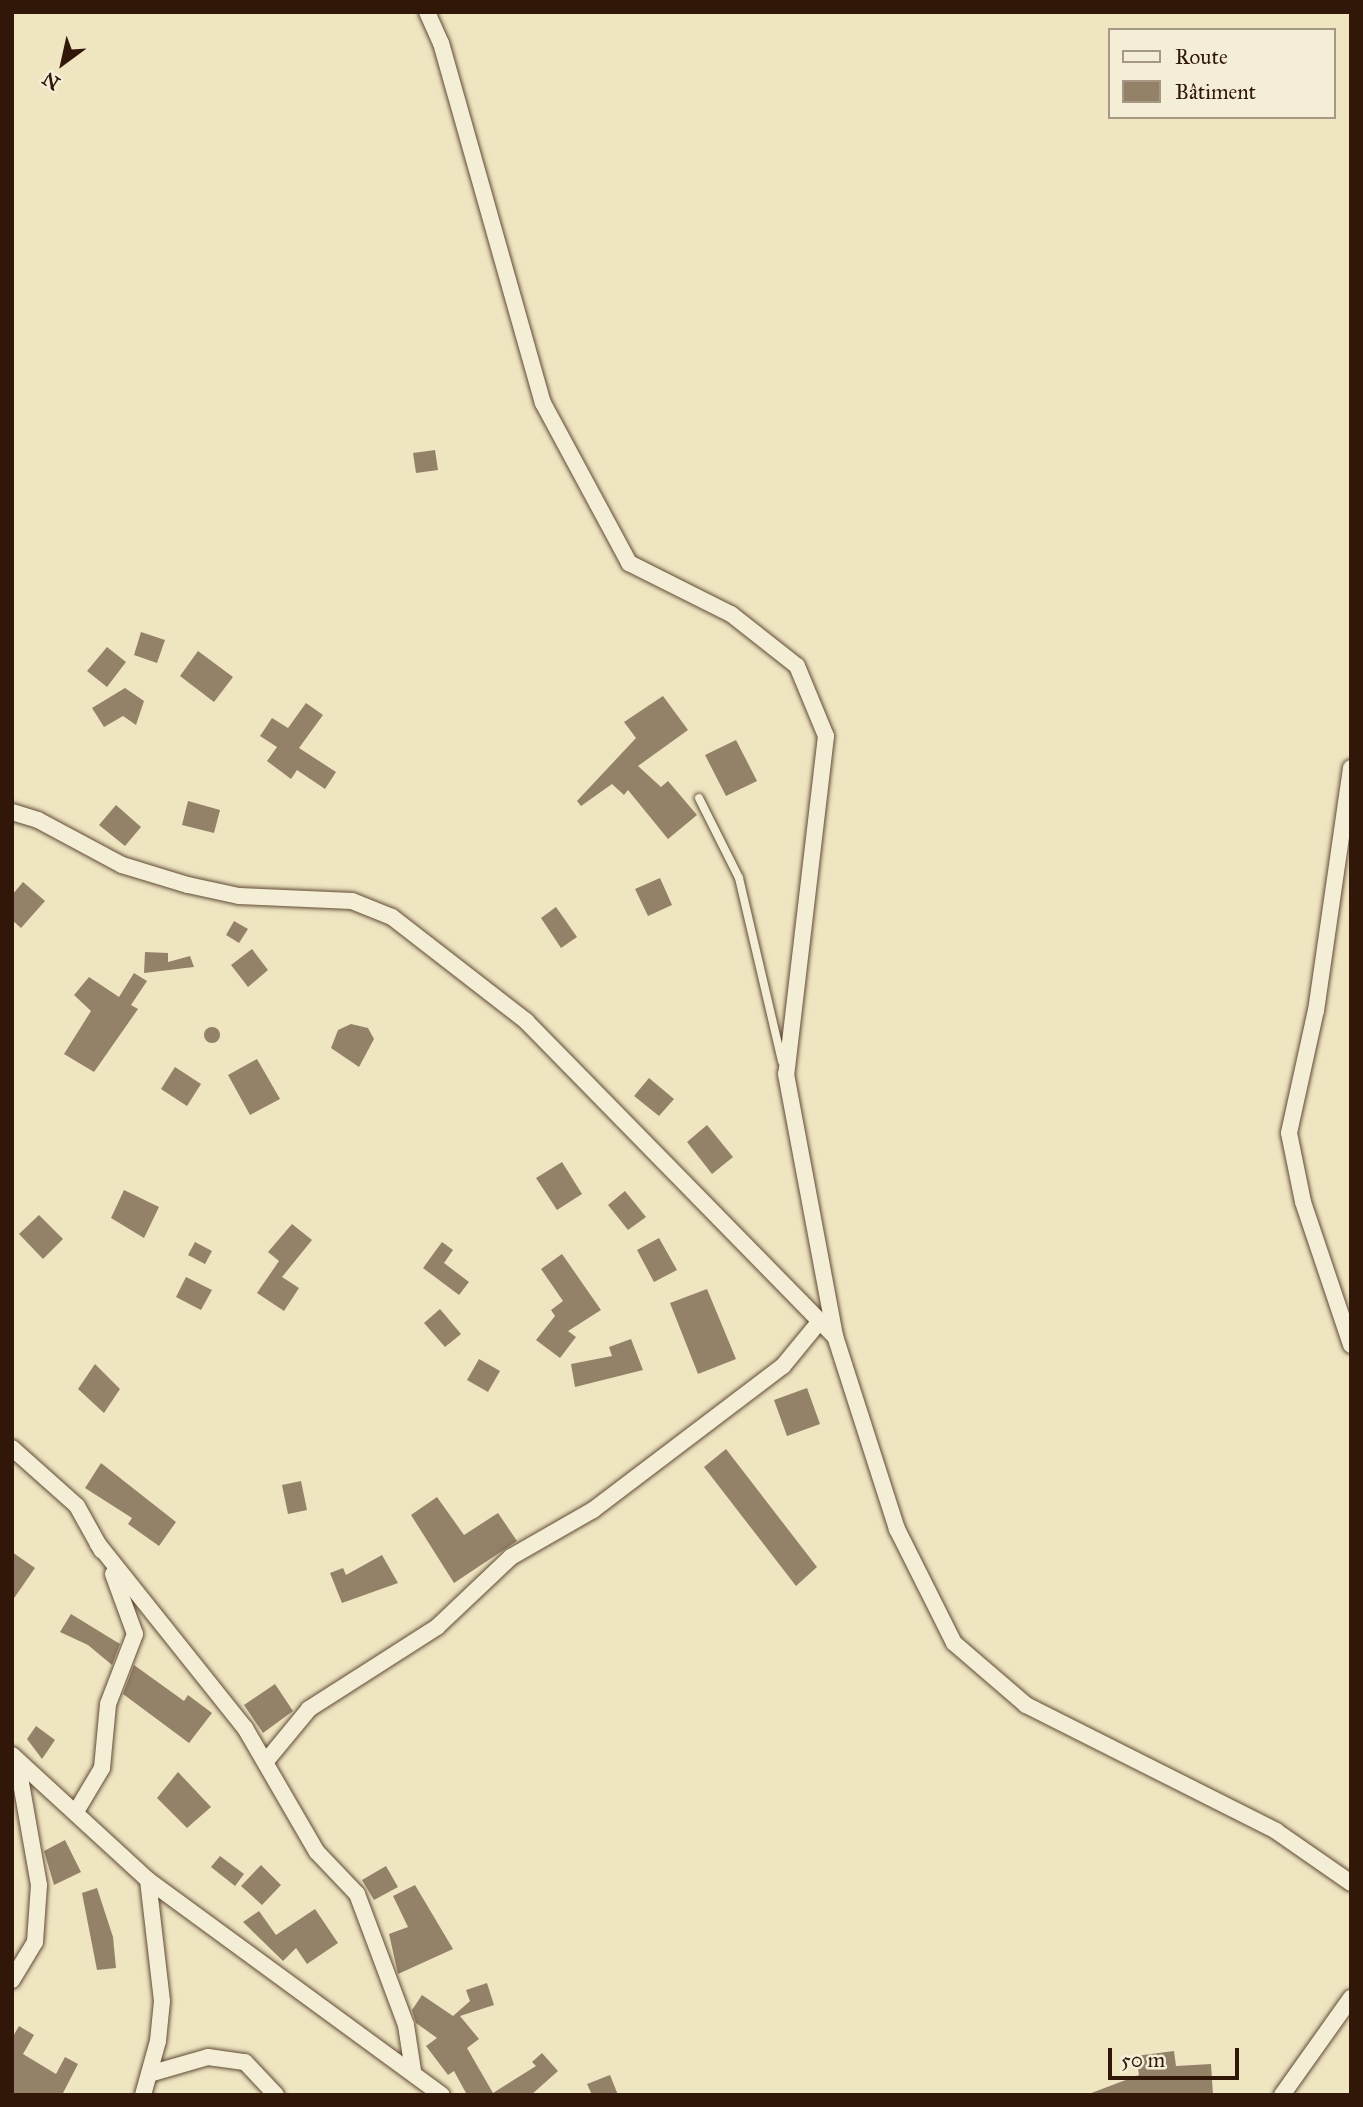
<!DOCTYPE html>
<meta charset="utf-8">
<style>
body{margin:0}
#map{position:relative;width:1363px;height:2107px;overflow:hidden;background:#efe5c1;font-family:"IM FELL Great Primer",serif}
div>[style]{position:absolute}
.building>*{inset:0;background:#938268}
.round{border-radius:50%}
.roads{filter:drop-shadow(0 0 2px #604a36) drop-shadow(0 0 2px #604a36)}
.lane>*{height:8px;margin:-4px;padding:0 4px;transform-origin:4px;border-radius:4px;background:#f5eed7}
.street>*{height:16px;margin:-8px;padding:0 8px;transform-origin:8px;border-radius:8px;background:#f5eed7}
span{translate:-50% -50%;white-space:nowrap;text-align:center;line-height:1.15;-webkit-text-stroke:5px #f5eed7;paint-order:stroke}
.frame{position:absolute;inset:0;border:14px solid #301708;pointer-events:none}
.legend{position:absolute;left:1108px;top:28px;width:228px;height:91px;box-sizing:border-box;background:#f5eed7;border:2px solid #a69884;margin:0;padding:9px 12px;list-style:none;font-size:21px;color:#301708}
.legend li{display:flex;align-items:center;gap:14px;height:35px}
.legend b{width:35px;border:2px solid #a69884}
.north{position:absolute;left:28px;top:28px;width:70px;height:70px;-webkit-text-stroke:5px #f5eed7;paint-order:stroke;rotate:213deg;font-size:19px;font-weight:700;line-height:28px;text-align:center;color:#301708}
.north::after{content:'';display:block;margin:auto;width:24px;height:32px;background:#301708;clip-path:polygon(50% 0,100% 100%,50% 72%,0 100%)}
.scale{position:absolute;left:1108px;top:2048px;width:131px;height:32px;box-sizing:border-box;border:4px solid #301708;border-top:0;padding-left:9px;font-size:21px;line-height:24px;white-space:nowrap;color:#301708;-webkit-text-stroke:5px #f5eed7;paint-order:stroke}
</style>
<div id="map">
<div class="building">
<div style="clip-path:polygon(435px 450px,438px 470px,416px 473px,413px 453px)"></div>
<div style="clip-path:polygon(141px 632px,165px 640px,157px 663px,134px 655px)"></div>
<div style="clip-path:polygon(107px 647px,126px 662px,107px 687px,87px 671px)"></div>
<div style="clip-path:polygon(198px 651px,233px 677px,214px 702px,180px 676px)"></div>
<div style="clip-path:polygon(125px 688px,144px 701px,136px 725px,123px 716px,104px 727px,92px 708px)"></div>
<div style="clip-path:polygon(663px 696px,688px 730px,638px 766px,661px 787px,668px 781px,697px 815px,668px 839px,628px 790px,624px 795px,612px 784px,581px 806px,577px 801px,636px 738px,624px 722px)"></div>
<div style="clip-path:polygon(306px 703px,323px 715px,299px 748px,336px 772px,325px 789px,297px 770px,291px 779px,267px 761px,277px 747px,260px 736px,272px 718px,288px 728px)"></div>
<div style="clip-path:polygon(736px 740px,757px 781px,726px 796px,705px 755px)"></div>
<div style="clip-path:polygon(188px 801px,220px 810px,214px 833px,182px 825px)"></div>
<div style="clip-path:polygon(116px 805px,141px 827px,125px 846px,99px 825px)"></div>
<div style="clip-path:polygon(660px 878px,672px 905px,648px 916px,635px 889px)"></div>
<div style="clip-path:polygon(23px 882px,45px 901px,21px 928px,12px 920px,12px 895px)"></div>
<div style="clip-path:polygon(556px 907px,577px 937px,561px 948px,541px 918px)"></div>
<div style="clip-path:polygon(234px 921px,248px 929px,239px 943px,226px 935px)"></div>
<div style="clip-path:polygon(252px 949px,268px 970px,248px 987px,231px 965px)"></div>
<div style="clip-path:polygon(145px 952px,168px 953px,168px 962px,190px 956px,194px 967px,144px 973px)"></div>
<div style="clip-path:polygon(134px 973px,147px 981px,131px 1005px,138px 1009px,94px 1072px,64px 1054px,91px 1011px,74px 995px,89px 977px,119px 997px)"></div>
<div style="clip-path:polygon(351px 1024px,368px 1028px,374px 1039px,359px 1067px,331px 1048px,338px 1030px)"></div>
<div class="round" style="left:204px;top:1027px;width:16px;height:16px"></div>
<div style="clip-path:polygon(257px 1059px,280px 1099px,250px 1115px,228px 1075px)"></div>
<div style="clip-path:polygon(175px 1067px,201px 1084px,187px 1106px,161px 1089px)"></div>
<div style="clip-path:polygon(649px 1078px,674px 1099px,659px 1116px,634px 1096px)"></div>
<div style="clip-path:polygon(707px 1125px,733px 1157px,712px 1174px,687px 1142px)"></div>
<div style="clip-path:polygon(562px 1162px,582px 1194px,557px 1210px,536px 1178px)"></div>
<div style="clip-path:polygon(124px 1190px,159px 1207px,144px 1238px,111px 1218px)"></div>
<div style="clip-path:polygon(625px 1191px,646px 1217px,628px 1230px,608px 1205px)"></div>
<div style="clip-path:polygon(39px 1215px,63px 1239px,43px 1259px,19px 1234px)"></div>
<div style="clip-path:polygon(292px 1224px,312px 1240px,282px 1277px,299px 1288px,284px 1311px,257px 1293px,279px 1261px,268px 1252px)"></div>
<div style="clip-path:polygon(659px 1238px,677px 1270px,654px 1282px,637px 1250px)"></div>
<div style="clip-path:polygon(195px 1242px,212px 1251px,205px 1264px,188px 1255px)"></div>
<div style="clip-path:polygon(442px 1242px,453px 1250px,444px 1263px,469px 1282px,459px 1295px,423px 1268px)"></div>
<div style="clip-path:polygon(562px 1254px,601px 1310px,568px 1331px,576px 1337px,560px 1358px,536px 1340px,555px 1316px,551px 1310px,563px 1301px,541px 1269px)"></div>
<div style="clip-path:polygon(186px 1277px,212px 1290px,201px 1310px,176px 1297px)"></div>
<div style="clip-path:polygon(707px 1289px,736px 1359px,698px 1374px,670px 1303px)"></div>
<div style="clip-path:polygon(440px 1309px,461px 1334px,445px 1347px,424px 1323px)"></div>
<div style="clip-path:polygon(631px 1339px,643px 1370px,575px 1387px,571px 1364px,612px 1356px,609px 1347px)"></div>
<div style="clip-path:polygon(479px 1359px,500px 1371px,488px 1392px,467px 1380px)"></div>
<div style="clip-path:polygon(95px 1364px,120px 1389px,104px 1413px,78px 1389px)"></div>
<div style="clip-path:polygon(807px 1388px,820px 1424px,787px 1436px,774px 1400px)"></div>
<div style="clip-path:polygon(726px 1449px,817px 1567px,796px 1586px,704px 1467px)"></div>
<div style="clip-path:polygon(101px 1463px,176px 1522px,159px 1546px,128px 1524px,132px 1518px,85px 1488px)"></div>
<div style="clip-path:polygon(301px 1481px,307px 1510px,288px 1514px,282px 1485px)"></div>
<div style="clip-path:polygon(437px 1497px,464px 1535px,498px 1513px,517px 1541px,454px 1583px,411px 1515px)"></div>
<div style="clip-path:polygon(12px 1552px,35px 1568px,12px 1601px)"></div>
<div style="clip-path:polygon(382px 1555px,398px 1583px,342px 1603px,330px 1573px,343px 1568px,346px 1575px)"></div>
<div style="clip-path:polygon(71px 1614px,120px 1644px,112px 1665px,88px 1645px,60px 1632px)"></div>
<div style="clip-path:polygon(134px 1665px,184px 1701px,188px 1695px,212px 1713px,189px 1743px,123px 1694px)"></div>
<div style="clip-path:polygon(275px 1684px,293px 1711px,263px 1733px,244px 1705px)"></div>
<div style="clip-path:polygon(36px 1726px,55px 1740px,42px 1759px,27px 1739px)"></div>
<div style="clip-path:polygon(178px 1772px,211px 1807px,187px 1828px,157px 1798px)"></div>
<div style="clip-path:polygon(65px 1840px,81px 1872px,54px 1885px,44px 1851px)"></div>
<div style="clip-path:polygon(220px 1856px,244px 1874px,235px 1886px,211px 1867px)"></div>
<div style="clip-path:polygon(261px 1865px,281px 1885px,262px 1905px,241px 1886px)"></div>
<div style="clip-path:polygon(386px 1866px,398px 1887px,374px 1900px,362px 1880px)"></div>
<div style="clip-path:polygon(415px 1885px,453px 1949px,398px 1974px,389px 1934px,408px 1927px,393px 1896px)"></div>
<div style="clip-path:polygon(97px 1888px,113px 1937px,116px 1968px,97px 1970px,82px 1893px)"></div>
<div style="clip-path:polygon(315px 1909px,338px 1943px,307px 1964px,296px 1948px,283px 1961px,243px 1922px,259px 1911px,276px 1935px)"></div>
<div style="clip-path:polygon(487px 1983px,494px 2005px,460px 2016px,479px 2039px,467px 2048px,493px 2093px,536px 2066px,532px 2062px,542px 2053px,558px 2071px,531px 2095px,467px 2095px,454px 2071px,448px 2075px,426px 2046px,437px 2038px,416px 2023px,412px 2010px,422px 1995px,453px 2016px,470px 2001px,466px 1990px)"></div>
<div style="clip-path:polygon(19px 2026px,34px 2035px,23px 2054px,56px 2074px,65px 2057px,78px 2064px,62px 2095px,12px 2095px,12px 2038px)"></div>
<div style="clip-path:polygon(1174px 2051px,1176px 2066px,1211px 2064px,1213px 2095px,1086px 2095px,1139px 2075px,1136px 2056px)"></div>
<div style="clip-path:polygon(610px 2075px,618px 2095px,592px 2095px,587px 2084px)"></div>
</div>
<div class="roads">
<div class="lane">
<div style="left:699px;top:798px;width:89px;rotate:63.4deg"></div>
<div style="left:739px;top:878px;width:188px;rotate:76.8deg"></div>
</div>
<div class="street">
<div style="left:427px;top:12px;width:34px;rotate:66deg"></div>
<div style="left:441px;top:43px;width:374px;rotate:74.2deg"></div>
<div style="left:543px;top:403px;width:182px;rotate:61.7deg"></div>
<div style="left:629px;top:563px;width:114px;rotate:26.6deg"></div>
<div style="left:731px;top:614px;width:84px;rotate:38.2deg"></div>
<div style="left:797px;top:666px;width:76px;rotate:67.5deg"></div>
<div style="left:826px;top:736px;width:340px;rotate:96.7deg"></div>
<div style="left:786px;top:1074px;width:267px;rotate:79.4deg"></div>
<div style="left:835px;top:1336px;width:203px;rotate:72.2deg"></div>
<div style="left:897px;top:1529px;width:127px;rotate:63.4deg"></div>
<div style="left:954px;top:1643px;width:95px;rotate:40.7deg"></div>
<div style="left:1026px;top:1705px;width:280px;rotate:26.7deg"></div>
<div style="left:1276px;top:1831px;width:91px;rotate:34.7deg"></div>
<div style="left:1351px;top:768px;width:245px;rotate:98.2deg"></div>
<div style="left:1316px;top:1010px;width:126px;rotate:102.4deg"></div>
<div style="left:1289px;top:1133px;width:70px;rotate:78.5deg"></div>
<div style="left:1303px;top:1202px;width:151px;rotate:71.4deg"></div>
<div style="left:12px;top:812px;width:27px;rotate:17deg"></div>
<div style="left:38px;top:820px;width:95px;rotate:28.2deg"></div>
<div style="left:122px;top:865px;width:69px;rotate:16.9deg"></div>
<div style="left:188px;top:885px;width:52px;rotate:12.2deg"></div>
<div style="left:239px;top:896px;width:113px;rotate:2.5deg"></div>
<div style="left:352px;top:901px;width:43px;rotate:21.8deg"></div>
<div style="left:392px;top:917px;width:170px;rotate:37.8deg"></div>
<div style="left:526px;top:1021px;width:441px;rotate:45.6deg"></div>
<div style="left:12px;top:1448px;width:87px;rotate:41.7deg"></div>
<div style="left:77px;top:1506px;width:51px;rotate:60.9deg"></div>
<div style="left:98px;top:1544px;width:236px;rotate:51.4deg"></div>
<div style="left:245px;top:1728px;width:143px;rotate:59.9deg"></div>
<div style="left:317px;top:1852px;width:58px;rotate:46.4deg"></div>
<div style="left:357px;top:1894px;width:140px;rotate:69.5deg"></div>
<div style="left:406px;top:2025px;width:47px;rotate:81.3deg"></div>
<div style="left:12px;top:1755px;width:185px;rotate:42.6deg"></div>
<div style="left:148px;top:1880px;width:364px;rotate:36.2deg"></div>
<div style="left:267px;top:1760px;width:66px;rotate:-50.5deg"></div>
<div style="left:309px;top:1709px;width:152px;rotate:-32.6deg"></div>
<div style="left:437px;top:1627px;width:102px;rotate:-43.4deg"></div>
<div style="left:511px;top:1557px;width:95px;rotate:-29.8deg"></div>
<div style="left:593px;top:1510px;width:238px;rotate:-37.2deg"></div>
<div style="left:783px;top:1366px;width:58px;rotate:-50.6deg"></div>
<div style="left:77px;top:1810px;width:49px;rotate:-59.2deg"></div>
<div style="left:102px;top:1768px;width:64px;rotate:-84.6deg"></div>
<div style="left:108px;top:1704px;width:75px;rotate:-68.9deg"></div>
<div style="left:135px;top:1634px;width:64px;rotate:-110.1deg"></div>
<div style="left:12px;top:1980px;width:44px;rotate:-58.8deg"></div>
<div style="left:35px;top:1942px;width:57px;rotate:-86deg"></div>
<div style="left:39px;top:1885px;width:127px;rotate:-100deg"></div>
<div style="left:149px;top:2074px;width:61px;rotate:-16.1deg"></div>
<div style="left:208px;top:2057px;width:37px;rotate:8deg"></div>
<div style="left:245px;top:2062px;width:45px;rotate:46.8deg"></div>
<div style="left:143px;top:2095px;width:56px;rotate:-74.5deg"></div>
<div style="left:158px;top:2041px;width:40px;rotate:-84.3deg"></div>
<div style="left:162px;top:2001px;width:122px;rotate:-96.6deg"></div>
<div style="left:1282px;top:2095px;width:119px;rotate:-54.6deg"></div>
</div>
</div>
<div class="frame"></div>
<ul class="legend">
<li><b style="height:9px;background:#f5eed7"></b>Route</li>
<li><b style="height:19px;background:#938268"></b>Bâtiment</li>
</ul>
<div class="north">N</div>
<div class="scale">50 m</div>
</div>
